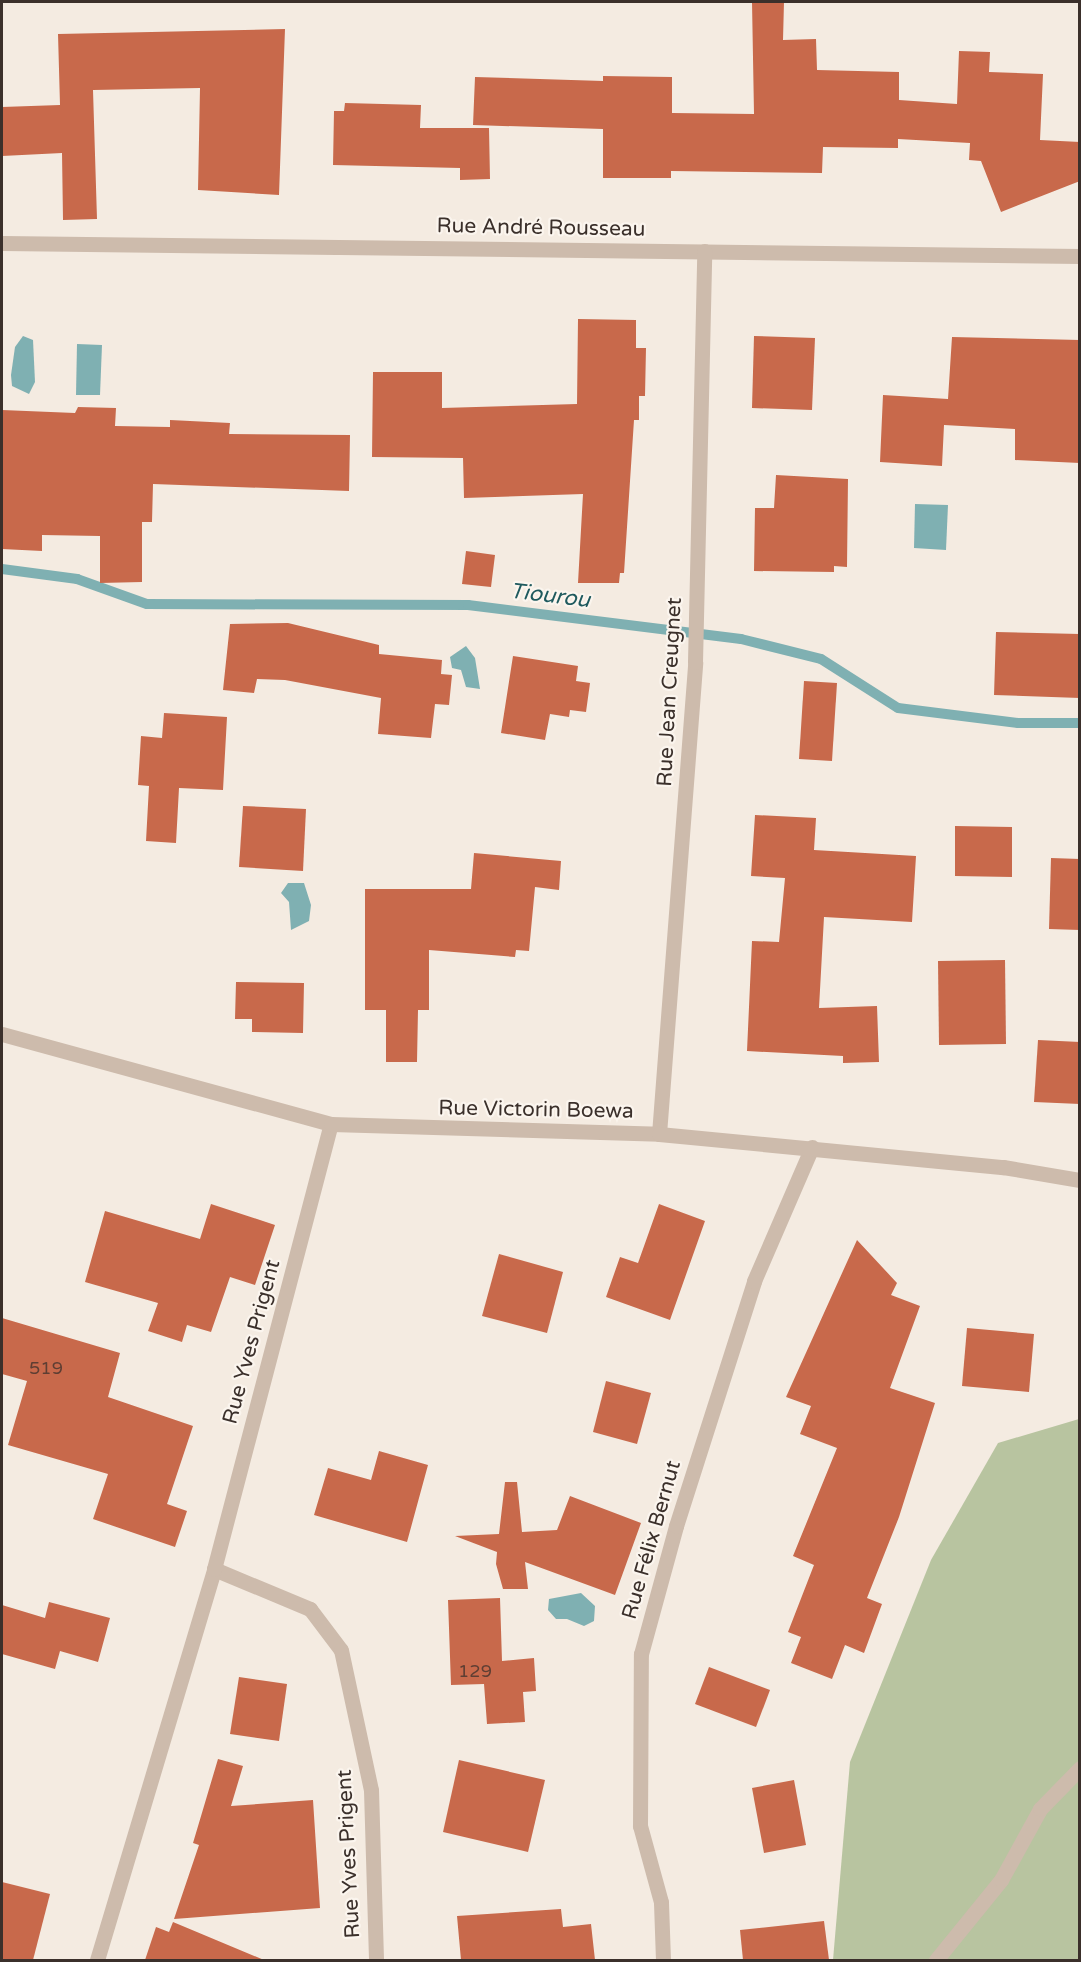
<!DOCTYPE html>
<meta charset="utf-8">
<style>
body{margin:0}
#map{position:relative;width:1081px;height:1962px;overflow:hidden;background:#f4ebe1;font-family:"Varela Round",sans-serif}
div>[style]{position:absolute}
.green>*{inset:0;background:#b8c4a0}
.water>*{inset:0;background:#7fb0b2}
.stream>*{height:10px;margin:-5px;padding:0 5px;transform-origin:5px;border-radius:5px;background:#7fb0b2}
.building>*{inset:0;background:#c8694b}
.minor>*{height:15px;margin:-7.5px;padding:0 7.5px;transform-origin:7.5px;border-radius:7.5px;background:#cdbbac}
.tertiary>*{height:15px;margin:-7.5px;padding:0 7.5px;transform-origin:7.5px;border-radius:7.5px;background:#cdbbac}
span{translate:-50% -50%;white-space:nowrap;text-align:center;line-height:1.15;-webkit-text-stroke:4.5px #fbf5ee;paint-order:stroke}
.number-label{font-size:18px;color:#5e3e33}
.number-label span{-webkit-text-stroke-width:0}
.street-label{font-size:21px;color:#3b302b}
.water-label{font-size:22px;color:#1f5a5e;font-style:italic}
.frame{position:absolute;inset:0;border:3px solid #3b302b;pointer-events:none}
</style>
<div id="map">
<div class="green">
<div style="clip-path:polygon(1079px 1419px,1079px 1960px,833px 1960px,850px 1762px,931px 1560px,998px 1443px)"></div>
</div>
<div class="water">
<div style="clip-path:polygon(23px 336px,33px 340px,35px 382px,29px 394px,12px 386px,11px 375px,15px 347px)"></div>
<div style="clip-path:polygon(77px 344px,102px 345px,100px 395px,76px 395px)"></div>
<div style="clip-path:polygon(915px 504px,948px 505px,946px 550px,914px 548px)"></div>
<div style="clip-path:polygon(466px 646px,475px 658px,480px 689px,466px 687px,461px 670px,452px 668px,450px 657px)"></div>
<div style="clip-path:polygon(288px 883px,304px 883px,311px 905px,309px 921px,291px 930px,289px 902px,281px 893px)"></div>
<div style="clip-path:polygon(581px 1593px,595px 1606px,594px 1621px,584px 1626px,567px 1619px,556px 1619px,548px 1610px,549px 1599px)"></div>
</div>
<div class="stream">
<div style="left:2px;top:569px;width:76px;rotate:7.6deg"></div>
<div style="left:77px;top:579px;width:74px;rotate:19.7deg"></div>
<div style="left:147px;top:604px;width:321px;rotate:0.2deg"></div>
<div style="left:468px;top:605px;width:275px;rotate:7.1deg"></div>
<div style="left:741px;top:639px;width:82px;rotate:14deg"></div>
<div style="left:821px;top:659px;width:91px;rotate:32.5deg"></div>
<div style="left:898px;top:708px;width:121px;rotate:7.1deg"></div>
<div style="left:1018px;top:723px;width:62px"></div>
</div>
<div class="building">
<div style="clip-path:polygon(752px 2px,784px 2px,783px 40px,816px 39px,817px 70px,899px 72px,899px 100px,957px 104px,959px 51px,990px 52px,989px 72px,1043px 74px,1040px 140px,1080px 142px,1080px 181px,1001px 212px,981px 161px,969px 160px,970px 143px,898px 139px,898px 148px,823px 147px,822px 173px,671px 171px,671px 178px,603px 178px,603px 129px,473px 125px,475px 77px,603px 81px,603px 76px,672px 77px,672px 113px,754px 114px)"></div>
<div style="clip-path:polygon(285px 29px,279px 195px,198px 190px,200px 88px,93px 90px,97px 219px,63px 220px,62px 153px,2px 156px,2px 107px,60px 105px,58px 34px)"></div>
<div style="clip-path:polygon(345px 103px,421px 105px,420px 128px,489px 128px,490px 179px,460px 180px,460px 168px,333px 165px,334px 111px,344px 111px)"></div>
<div style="clip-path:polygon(578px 319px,636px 320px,636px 348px,646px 348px,645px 396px,639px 396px,639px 420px,634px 420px,624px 573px,620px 573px,619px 583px,578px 583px,583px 494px,464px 498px,463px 458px,372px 457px,373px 372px,442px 372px,442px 408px,577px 404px)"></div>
<div style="clip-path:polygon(754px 336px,815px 338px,812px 410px,752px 408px)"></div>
<div style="clip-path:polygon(952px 337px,1080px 340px,1080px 463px,1015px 460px,1015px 429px,944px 425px,942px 466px,880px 462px,883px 395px,948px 399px)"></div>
<div style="clip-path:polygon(78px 407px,116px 408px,115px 426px,170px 427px,170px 420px,230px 423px,229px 434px,350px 435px,349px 491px,153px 484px,152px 522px,142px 522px,142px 582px,100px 583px,100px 536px,42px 535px,42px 551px,2px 549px,2px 410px,75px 413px)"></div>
<div style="clip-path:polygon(776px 475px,848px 479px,847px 567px,834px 566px,834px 572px,754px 571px,755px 508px,774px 508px)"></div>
<div style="clip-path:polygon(466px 551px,495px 555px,491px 587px,462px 584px)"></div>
<div style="clip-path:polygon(288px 623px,379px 645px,379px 654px,442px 660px,441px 674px,452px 675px,449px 705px,435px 704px,431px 738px,378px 734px,381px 698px,285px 680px,257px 679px,254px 693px,223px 690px,230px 624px)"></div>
<div style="clip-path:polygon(996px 632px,1080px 634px,1080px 698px,994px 695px)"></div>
<div style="clip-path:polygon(513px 656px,578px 666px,576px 681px,590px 683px,586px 712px,570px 710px,569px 717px,550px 714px,545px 740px,501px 733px)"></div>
<div style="clip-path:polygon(804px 681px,837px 683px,832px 761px,799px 759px)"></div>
<div style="clip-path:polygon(164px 713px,227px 717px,223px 790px,179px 788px,176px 843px,146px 841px,149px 786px,138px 785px,141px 736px,162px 738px)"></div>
<div style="clip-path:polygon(243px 806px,306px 809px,303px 871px,239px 867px)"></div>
<div style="clip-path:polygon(755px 815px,816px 818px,814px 850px,916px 856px,912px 922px,824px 917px,819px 1008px,877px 1006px,879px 1062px,843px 1063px,843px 1056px,747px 1051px,752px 941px,779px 942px,785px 878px,751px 876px)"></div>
<div style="clip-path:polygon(955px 826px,1012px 827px,1012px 877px,955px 876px)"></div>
<div style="clip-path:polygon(474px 853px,561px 861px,559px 890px,535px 887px,529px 951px,516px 950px,515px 957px,429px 950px,429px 1010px,418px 1010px,417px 1062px,386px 1062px,386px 1010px,365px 1010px,365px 889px,471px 889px)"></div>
<div style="clip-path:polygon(1051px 858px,1080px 859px,1080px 930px,1049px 929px)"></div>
<div style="clip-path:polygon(1005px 960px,1006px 1044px,939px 1045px,938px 961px)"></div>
<div style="clip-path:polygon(236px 982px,304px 983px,303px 1033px,252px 1032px,252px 1019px,235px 1019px)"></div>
<div style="clip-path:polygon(1038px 1040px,1080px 1042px,1080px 1104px,1034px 1102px)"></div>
<div style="clip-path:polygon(211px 1204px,275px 1225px,255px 1285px,230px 1277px,211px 1332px,187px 1325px,182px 1342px,148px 1331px,158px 1303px,85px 1282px,105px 1211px,200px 1239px)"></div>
<div style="clip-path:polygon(659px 1204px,705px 1221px,670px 1320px,606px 1297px,620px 1257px,638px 1263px)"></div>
<div style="clip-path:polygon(857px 1240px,897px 1283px,891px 1295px,920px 1306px,890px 1388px,935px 1403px,899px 1517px,867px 1598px,882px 1604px,864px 1653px,845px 1645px,832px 1679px,791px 1663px,801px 1637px,788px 1632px,814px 1565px,793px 1556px,837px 1448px,800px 1434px,811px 1406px,786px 1397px)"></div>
<div style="clip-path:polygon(499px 1254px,563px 1272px,547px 1333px,482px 1316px)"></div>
<div style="clip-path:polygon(2px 1318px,120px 1353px,108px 1397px,193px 1426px,167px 1504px,187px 1511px,175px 1547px,93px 1519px,108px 1474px,8px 1445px,27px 1381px,2px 1374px)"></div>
<div style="clip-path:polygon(967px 1328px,1034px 1334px,1029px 1392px,962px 1386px)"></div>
<div style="clip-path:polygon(606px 1381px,651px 1393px,637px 1444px,593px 1432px)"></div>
<div style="clip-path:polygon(379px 1451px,428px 1465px,407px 1542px,314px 1515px,328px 1468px,371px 1480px)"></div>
<div style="clip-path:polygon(505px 1482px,517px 1482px,522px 1532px,557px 1530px,570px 1496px,641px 1523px,615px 1595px,525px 1562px,528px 1589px,503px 1589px,496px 1564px,497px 1552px,455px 1536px,499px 1534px)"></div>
<div style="clip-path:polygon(500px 1598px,502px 1661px,534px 1658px,536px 1691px,523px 1692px,525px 1722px,487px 1724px,484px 1684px,451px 1685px,448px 1600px)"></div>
<div style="clip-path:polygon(49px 1602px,110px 1618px,98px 1662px,60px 1651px,55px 1669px,2px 1654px,2px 1605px,45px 1618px)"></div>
<div style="clip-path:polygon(709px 1667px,770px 1690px,756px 1727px,695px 1704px)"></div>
<div style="clip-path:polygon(239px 1677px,287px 1684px,279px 1741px,230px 1734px)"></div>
<div style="clip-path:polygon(218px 1759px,243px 1766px,231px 1806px,313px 1800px,320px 1908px,174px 1919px,199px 1845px,193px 1843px)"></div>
<div style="clip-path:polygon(459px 1760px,545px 1780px,528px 1852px,443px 1832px)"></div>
<div style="clip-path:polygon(794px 1780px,806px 1845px,764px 1853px,752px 1788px)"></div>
<div style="clip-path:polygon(2px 1882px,50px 1894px,33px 1960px,2px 1960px)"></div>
<div style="clip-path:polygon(561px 1909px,563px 1927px,591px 1924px,595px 1960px,461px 1960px,457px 1916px)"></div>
<div style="clip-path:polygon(824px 1921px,829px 1960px,743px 1960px,740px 1930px)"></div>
<div style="clip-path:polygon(173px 1922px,264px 1960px,145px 1960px,156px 1927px,169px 1932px)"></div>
</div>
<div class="minor">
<div style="left:2px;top:243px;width:1078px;rotate:0.69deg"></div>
<div style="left:659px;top:1134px;width:473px;rotate:-85.6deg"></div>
<div style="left:695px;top:662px;width:411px;rotate:-88.7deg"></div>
<div style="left:214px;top:1569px;width:104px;rotate:22.6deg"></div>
<div style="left:310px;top:1609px;width:51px;rotate:52.9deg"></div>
<div style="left:341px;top:1650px;width:143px;rotate:77.9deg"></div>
<div style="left:371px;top:1790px;width:170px;rotate:88.3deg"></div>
<div style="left:97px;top:1960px;width:408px;rotate:-73.3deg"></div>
<div style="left:214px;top:1569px;width:460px;rotate:-75.3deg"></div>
<div style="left:663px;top:1960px;width:58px;rotate:-92deg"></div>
<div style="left:661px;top:1902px;width:79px;rotate:-105.4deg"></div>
<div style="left:640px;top:1826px;width:172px;rotate:-89.7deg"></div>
<div style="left:641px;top:1654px;width:133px;rotate:-74.7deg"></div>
<div style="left:676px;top:1526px;width:257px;rotate:-72.3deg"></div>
<div style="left:754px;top:1281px;width:146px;rotate:-66.6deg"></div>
<div style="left:936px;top:1960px;width:103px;rotate:-50.9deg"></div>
<div style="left:1001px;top:1880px;width:81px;rotate:-61.2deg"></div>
<div style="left:1040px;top:1809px;width:57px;rotate:-45.7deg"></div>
</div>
<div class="tertiary">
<div style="left:2px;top:1034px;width:341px;rotate:15.3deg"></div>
<div style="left:331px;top:1124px;width:328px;rotate:1.7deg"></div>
<div style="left:659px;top:1134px;width:346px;rotate:5.5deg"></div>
<div style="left:1003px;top:1167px;width:78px;rotate:9.6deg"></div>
</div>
<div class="number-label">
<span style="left:46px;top:1368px">519</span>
<span style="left:475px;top:1671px">129</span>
</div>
<div class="street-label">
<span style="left:541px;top:228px;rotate:1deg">Rue André Rousseau</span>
<span style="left:670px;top:692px;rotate:-87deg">Rue Jean Creugnet</span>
<span style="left:536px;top:1110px;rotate:1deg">Rue Victorin Boewa</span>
<span style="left:252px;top:1342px;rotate:-75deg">Rue Yves Prigent</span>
<span style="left:652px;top:1540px;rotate:-74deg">Rue Félix Bernut</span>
<span style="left:349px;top:1854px;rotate:-93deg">Rue Yves Prigent</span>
</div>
<div class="water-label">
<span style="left:550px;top:596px;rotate:7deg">Tiourou</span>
</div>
<div class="frame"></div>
</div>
